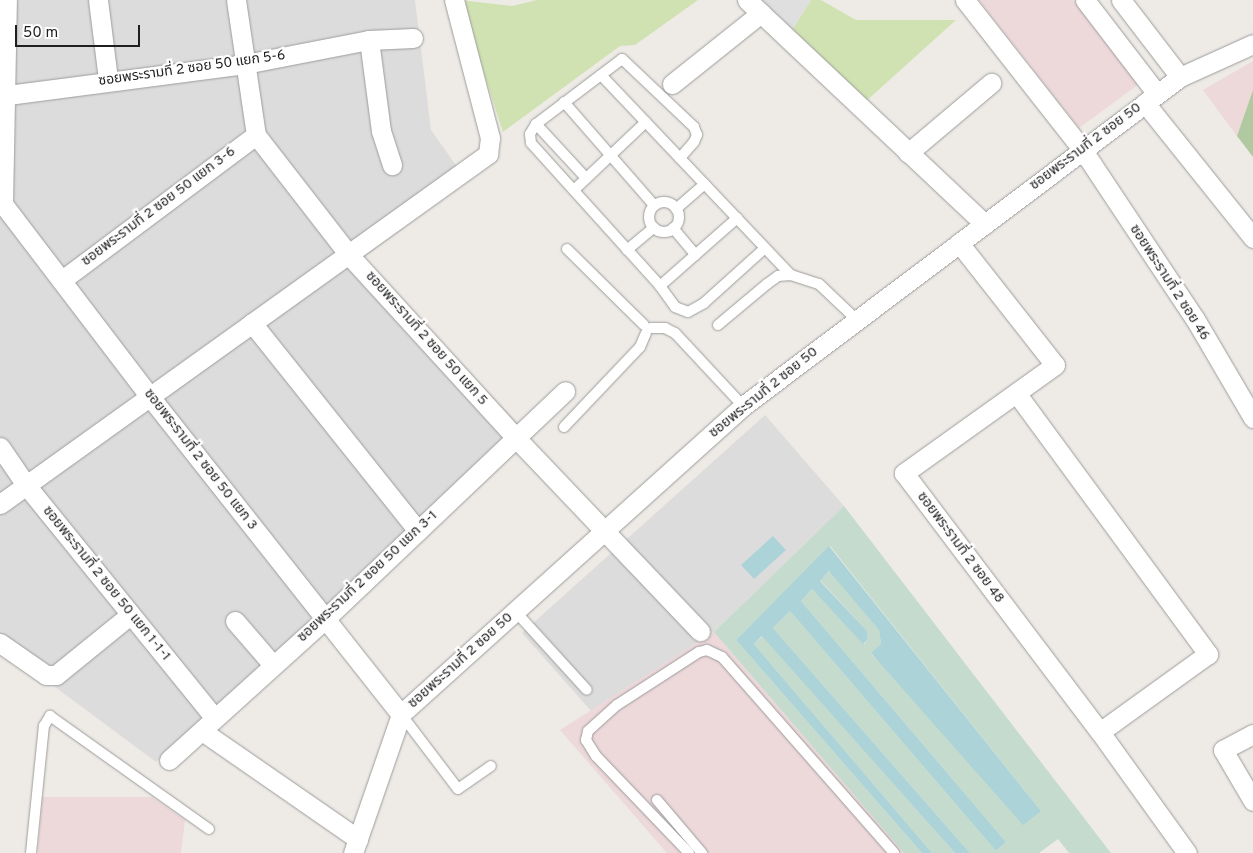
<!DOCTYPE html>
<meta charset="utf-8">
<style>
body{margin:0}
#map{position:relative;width:1253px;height:853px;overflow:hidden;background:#eeebe6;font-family:Overpass,"Noto Sans Thai",sans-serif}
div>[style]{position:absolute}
.residential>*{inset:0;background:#dddcdc}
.commercial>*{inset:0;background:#edd8da}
.grass>*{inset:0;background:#d0e2b2}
.forest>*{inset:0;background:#b1c9a0}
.wetland>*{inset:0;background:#c5dbce}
.parking>*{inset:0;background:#dfdfdf}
.water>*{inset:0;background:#acd3d7}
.roads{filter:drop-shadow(0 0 1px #9c9c9c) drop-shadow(0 0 1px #9c9c9c)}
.service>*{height:10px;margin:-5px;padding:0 5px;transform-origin:5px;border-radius:5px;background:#fff}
.service>.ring{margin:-5px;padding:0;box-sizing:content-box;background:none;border:10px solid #fff;border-radius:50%}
.minor>*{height:19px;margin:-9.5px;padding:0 9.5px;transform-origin:9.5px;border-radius:9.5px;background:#fff}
span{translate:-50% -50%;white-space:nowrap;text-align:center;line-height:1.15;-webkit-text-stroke:4.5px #fff;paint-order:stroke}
.street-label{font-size:14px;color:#1f1f1f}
.scale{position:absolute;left:15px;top:25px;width:125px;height:22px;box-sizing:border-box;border:2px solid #1f1f1f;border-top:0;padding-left:6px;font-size:15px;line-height:18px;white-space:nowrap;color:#1f1f1f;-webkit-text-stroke:4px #fff;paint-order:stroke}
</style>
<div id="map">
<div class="residential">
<div style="clip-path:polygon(0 0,415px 0,431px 130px,467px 181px,363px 258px,518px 424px,408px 531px,156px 762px,0 646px)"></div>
<div style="clip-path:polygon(765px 415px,844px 506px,714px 632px,591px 711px,522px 633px)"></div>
</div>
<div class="commercial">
<div style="clip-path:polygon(979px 0,1073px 0,1139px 84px,1079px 128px)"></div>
<div style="clip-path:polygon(1253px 61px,1253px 90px,1237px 136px,1203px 90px)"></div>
<div style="clip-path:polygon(714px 632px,904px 853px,667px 853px,560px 730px)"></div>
<div style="clip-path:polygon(42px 797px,152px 797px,185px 820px,181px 853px,38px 853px)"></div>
</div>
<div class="grass">
<div style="clip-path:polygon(460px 0,512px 6px,537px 0,698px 0,635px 45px,620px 46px,503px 132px)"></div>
<div style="clip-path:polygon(811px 0,821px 0,856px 20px,956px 20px,864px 103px,790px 33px)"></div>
</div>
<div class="forest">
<div style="clip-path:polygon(1253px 90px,1253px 157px,1237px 136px)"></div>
</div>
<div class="wetland">
<div style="clip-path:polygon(844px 506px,1111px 853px,1069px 853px,1058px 839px,1039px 853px,970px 853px,773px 628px,790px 611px,996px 851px,1006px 842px,801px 601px,812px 589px,864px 644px,868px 639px,867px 631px,820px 580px,830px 571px,879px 630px,881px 644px,871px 654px,1041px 811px,830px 546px,736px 640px,922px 853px,904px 853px,714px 632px)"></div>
<div style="clip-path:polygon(763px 636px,955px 853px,932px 853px,754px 644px)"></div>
</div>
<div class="parking">
<div style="clip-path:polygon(755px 0,811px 0,790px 33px)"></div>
</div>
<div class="water">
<div style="clip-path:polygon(773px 536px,786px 550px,754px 579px,741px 565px)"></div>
<div style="clip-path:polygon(829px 546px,1041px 811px,1023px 825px,871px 653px,881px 644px,879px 630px,829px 571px,820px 581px,867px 631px,868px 639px,863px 644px,812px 589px,801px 601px,1006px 842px,996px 851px,790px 611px,773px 628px,970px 853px,955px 853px,762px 636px,754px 644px,932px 853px,922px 853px,736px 640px)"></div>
</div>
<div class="roads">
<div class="service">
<div style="left:601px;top:75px;width:276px;rotate:46.5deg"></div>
<div style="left:564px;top:102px;width:137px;rotate:48.9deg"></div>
<div style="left:536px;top:124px;width:74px;rotate:47.2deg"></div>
<div style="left:680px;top:158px;width:21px;rotate:-49deg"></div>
<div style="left:694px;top:142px;width:8px;rotate:-67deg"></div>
<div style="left:697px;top:135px;width:9px;rotate:-111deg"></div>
<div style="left:694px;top:127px;width:99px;rotate:-136.6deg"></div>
<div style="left:622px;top:59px;width:108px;rotate:142.9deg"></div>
<div style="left:536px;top:124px;width:12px;rotate:121deg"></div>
<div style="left:530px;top:134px;width:9px;rotate:84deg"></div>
<div style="left:531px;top:143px;width:193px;rotate:47.9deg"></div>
<div style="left:660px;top:286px;width:103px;rotate:-41.4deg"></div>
<div style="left:574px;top:190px;width:99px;rotate:-43.4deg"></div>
<div class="ring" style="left:649px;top:202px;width:20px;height:20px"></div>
<div style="left:676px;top:209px;width:38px;rotate:-41deg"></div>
<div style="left:673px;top:228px;width:35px;rotate:50deg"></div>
<div style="left:567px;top:249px;width:108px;rotate:44.6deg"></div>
<div style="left:627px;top:250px;width:35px;rotate:-40deg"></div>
<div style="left:660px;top:286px;width:26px;rotate:54deg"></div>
<div style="left:675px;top:307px;width:14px;rotate:21deg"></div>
<div style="left:688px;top:312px;width:18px;rotate:-29deg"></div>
<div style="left:704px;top:303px;width:82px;rotate:-42deg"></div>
<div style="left:718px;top:325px;width:64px;rotate:-39.9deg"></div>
<div style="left:767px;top:284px;width:14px;rotate:-36deg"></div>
<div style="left:778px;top:276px;width:13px;rotate:-4deg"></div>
<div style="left:791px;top:275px;width:29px;rotate:18deg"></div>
<div style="left:819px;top:284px;width:52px;rotate:43.5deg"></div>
<div style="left:651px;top:328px;width:14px"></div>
<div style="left:665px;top:328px;width:11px;rotate:27deg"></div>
<div style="left:675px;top:333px;width:100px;rotate:47deg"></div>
<div style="left:564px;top:427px;width:110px;rotate:-46.5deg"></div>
<div style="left:640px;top:347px;width:15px;rotate:-67deg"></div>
<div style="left:516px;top:612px;width:105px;rotate:47.7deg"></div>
<div style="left:401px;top:714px;width:94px;rotate:52.8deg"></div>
<div style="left:458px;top:789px;width:40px;rotate:-34.9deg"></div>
<div style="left:657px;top:800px;width:70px;rotate:49.7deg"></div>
<div style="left:31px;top:853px;width:128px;rotate:-84.2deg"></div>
<div style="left:44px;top:726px;width:12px;rotate:-59deg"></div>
<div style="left:50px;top:716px;width:195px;rotate:35.4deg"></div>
<div style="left:689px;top:853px;width:134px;rotate:-133.8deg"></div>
<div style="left:596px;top:756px;width:19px;rotate:-122deg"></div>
<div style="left:586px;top:740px;width:9px;rotate:-77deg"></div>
<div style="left:588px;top:731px;width:39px;rotate:-42deg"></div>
<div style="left:617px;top:705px;width:98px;rotate:-32.9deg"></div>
<div style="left:699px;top:652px;width:8px;rotate:-14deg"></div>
<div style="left:707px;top:650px;width:17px;rotate:25deg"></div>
<div style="left:722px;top:657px;width:261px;rotate:48.7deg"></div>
</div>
<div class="minor">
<div style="left:98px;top:0;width:80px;rotate:82.8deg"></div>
<div style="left:236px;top:0;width:136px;rotate:81.6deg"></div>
<div style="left:256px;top:135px;width:152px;rotate:52.2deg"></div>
<div style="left:349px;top:255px;width:248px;rotate:47.6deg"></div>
<div style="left:516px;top:438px;width:267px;rotate:46.4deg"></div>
<div style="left:747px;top:0;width:327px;rotate:43.3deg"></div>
<div style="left:965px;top:0;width:189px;rotate:51.9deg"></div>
<div style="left:1082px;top:149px;width:204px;rotate:56.4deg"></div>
<div style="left:1195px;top:319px;width:115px;rotate:59.6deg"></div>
<div style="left:1085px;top:0;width:118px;rotate:52.5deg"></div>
<div style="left:1121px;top:0;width:97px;rotate:52.5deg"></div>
<div style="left:369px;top:40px;width:92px;rotate:82.5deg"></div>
<div style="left:381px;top:131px;width:36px;rotate:72deg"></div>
<div style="left:672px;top:84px;width:114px;rotate:-38.6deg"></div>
<div style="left:0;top:96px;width:247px;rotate:-7.4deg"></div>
<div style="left:245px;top:64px;width:126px;rotate:-11deg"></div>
<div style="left:369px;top:40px;width:44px;rotate:-2.6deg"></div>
<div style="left:1145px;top:103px;width:173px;rotate:51.3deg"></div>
<div style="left:908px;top:153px;width:109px;rotate:-40.1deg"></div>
<div style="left:0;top:204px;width:3px"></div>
<div style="left:3px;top:204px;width:204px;rotate:-88.9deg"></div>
<div style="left:3px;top:204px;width:244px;rotate:52.7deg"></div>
<div style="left:151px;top:398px;width:403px;rotate:51.7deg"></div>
<div style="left:959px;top:243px;width:155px;rotate:51.8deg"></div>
<div style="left:1055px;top:365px;width:186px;rotate:144.4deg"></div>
<div style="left:904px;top:473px;width:325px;rotate:52.9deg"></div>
<div style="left:1100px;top:732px;width:149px;rotate:54.3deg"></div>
<div style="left:62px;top:280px;width:242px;rotate:-36.8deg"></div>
<div style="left:252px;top:323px;width:266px;rotate:51.4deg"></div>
<div style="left:1017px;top:394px;width:323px;rotate:53.7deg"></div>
<div style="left:1208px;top:654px;width:133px;rotate:144.2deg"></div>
<div style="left:0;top:447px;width:46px;rotate:55.6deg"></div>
<div style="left:26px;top:485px;width:300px;rotate:51deg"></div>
<div style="left:0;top:504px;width:601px;rotate:-35.65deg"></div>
<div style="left:488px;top:154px;width:16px;rotate:-83deg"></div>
<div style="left:490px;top:138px;width:143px;rotate:-104.6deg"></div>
<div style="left:235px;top:621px;width:58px;rotate:49.2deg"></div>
<div style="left:0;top:643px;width:56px;rotate:34.8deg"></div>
<div style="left:46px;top:675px;width:10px"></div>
<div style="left:56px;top:675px;width:95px;rotate:-39deg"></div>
<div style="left:202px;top:731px;width:190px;rotate:34.7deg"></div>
<div style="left:1253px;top:734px;width:34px;rotate:152deg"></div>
<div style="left:1223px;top:750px;width:59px;rotate:59.5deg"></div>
<div style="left:169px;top:760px;width:210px;rotate:-42.1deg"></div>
<div style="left:325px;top:619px;width:331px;rotate:-43.5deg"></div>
<div style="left:353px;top:853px;width:147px;rotate:-70.9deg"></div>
<div style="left:401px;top:714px;width:460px;rotate:-42deg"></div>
<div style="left:743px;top:406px;width:547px;rotate:-36.97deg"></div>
<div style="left:1180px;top:77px;width:80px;rotate:-24.3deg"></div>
</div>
</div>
<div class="street-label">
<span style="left:192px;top:69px;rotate:-8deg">ซอยพระรามที่ 2 ซอย 50 แยก 5-6</span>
<span style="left:1086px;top:147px;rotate:-37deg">ซอยพระรามที่ 2 ซอย 50</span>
<span style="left:159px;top:207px;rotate:-37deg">ซอยพระรามที่ 2 ซอย 50 แยก 3-6</span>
<span style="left:1169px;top:283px;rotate:57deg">ซอยพระรามที่ 2 ซอย 46</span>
<span style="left:426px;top:339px;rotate:48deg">ซอยพระรามที่ 2 ซอย 50 แยก 5</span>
<span style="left:764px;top:393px;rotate:-39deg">ซอยพระรามที่ 2 ซอย 50</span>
<span style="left:200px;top:460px;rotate:52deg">ซอยพระรามที่ 2 ซอย 50 แยก 3</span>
<span style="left:960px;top:548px;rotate:53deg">ซอยพระรามที่ 2 ซอย 48</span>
<span style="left:368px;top:577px;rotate:-43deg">ซอยพระรามที่ 2 ซอย 50 แยก 3-1</span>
<span style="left:106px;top:584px;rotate:51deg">ซอยพระรามที่ 2 ซอย 50 แยก 1-1-1</span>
<span style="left:461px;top:661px;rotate:-42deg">ซอยพระรามที่ 2 ซอย 50</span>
</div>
<div class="scale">50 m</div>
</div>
